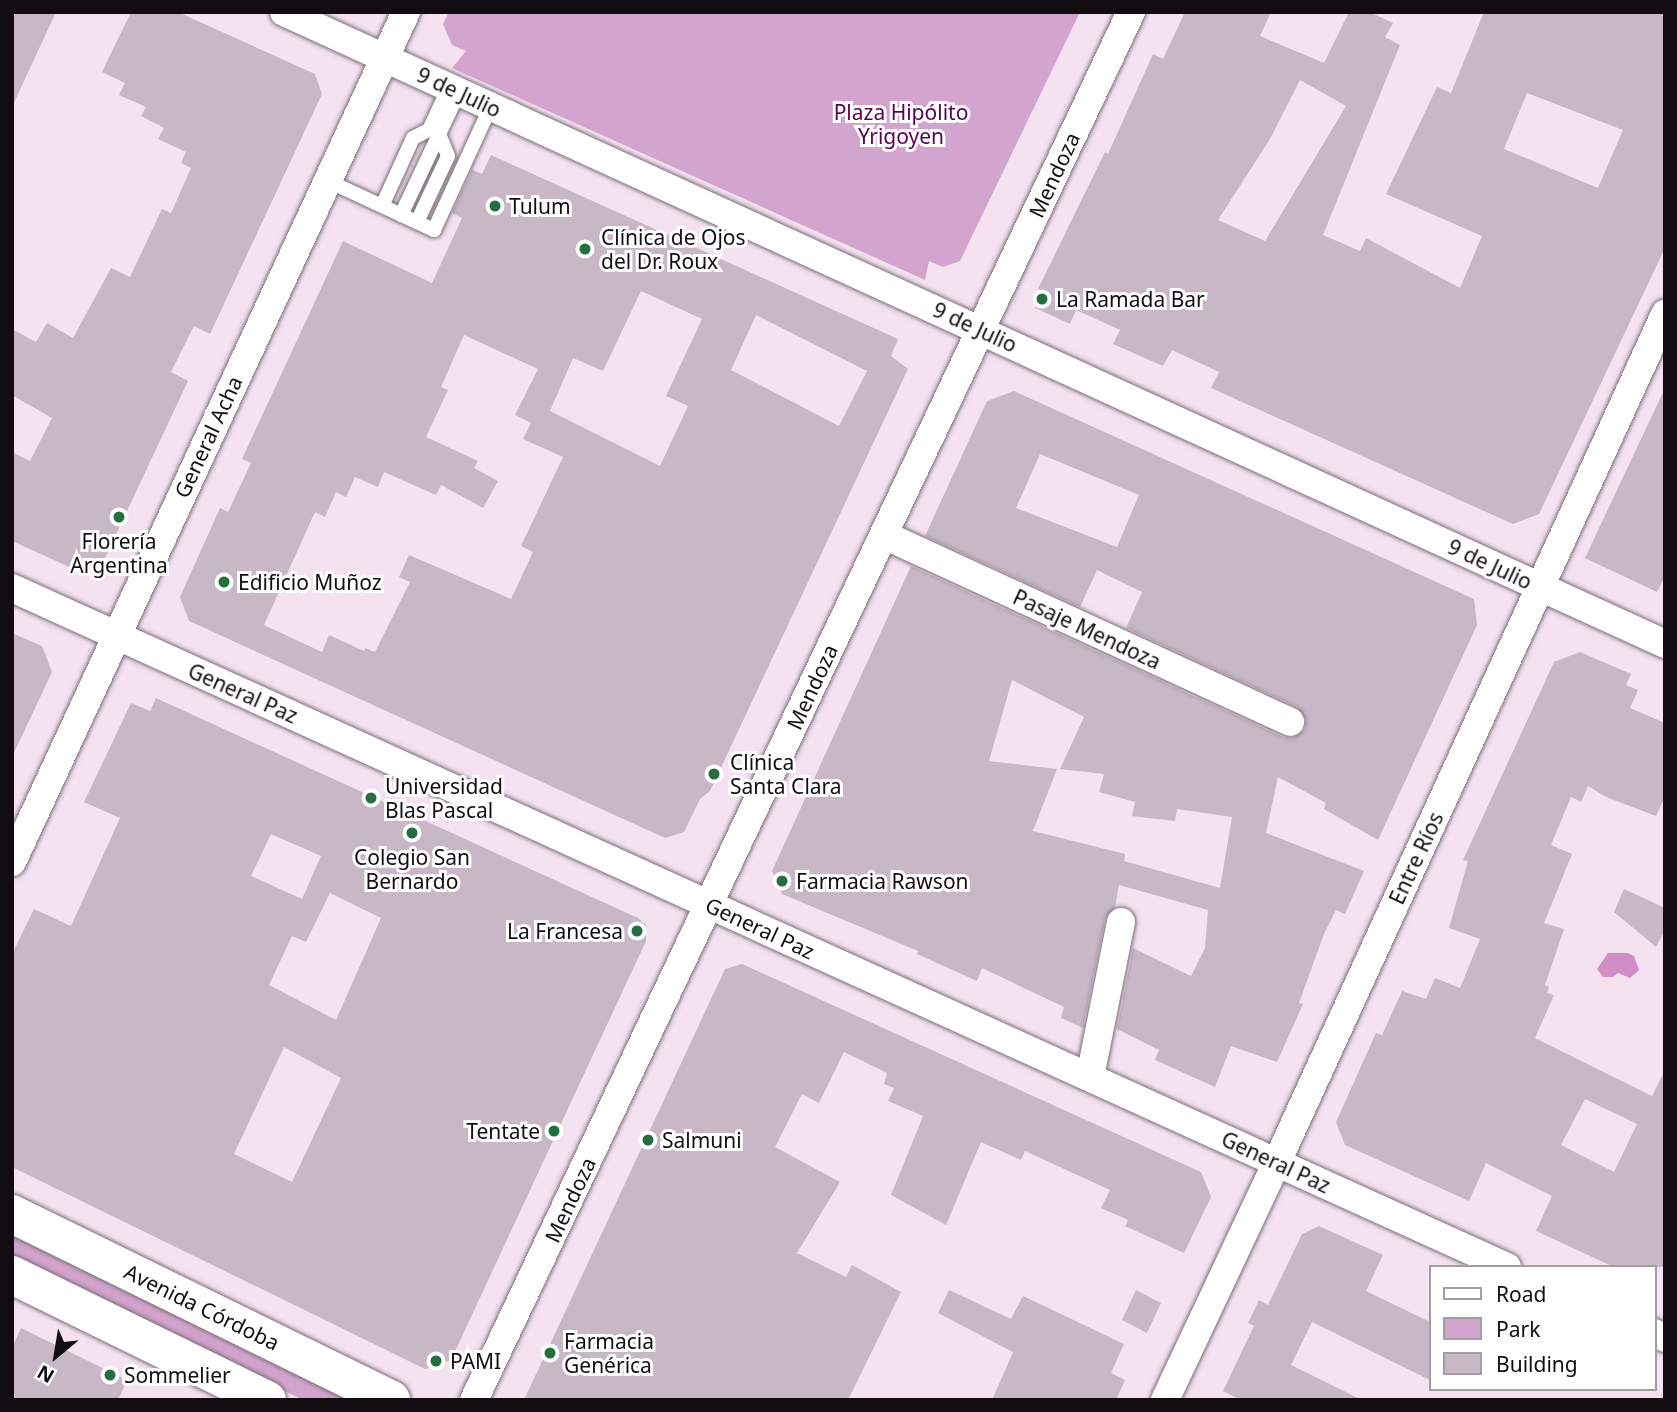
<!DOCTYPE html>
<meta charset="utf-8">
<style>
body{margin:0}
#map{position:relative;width:1677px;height:1412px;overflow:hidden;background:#f4e2f1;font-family:"Noto Sans",sans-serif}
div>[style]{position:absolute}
.green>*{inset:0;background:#d3a4cd}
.water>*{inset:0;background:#d08dc8}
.building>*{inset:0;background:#c8b7c5}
.roads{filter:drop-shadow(0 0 2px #7c6d7a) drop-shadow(0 0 2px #7c6d7a)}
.service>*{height:14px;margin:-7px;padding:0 7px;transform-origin:7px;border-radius:7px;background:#fff}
.minor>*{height:28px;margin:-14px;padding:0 14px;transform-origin:14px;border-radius:14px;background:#fff}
.secondary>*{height:38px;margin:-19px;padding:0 19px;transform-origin:19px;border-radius:19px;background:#fff}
.dots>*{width:19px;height:19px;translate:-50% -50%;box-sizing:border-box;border:4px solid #fff;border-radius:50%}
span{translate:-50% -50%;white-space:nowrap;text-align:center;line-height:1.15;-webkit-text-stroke:6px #fff;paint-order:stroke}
.street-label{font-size:21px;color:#120d11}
.park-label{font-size:21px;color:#580353}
.poi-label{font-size:21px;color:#120d11}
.left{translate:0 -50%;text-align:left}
.right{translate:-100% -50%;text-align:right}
.frame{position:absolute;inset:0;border:14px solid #120d11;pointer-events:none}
.legend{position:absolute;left:1429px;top:1265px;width:228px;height:126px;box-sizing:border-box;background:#fff;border:2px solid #a09ea0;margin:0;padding:9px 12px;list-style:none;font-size:21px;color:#120d11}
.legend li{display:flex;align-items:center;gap:14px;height:35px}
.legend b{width:35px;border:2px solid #a09ea0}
.north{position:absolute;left:21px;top:1321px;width:70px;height:70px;-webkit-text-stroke:5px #fff;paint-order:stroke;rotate:210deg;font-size:19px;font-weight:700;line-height:28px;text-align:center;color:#120d11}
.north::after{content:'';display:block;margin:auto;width:24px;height:32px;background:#120d11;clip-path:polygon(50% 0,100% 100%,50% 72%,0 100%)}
</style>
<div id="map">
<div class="green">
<div style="clip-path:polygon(449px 12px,1080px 12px,960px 261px,943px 267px,929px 261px,925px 280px,452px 68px,466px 51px,452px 45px,443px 24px)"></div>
<div style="clip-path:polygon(12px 1232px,354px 1400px,303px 1400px,12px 1258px)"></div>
</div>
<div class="water">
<div style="clip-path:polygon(1608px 953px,1627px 953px,1634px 956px,1639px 970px,1630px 978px,1618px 973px,1613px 977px,1603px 977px,1597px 969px)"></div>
</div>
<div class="building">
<div style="clip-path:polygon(12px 12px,56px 12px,12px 107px)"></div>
<div style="clip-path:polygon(131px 12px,178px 12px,315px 74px,322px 94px,210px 334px,194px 326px,171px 372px,188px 381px,104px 560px,76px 570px,12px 541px,12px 452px,30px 461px,52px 418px,12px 395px,12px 329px,36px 342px,47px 323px,73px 338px,111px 268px,130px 277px,162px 209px,171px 213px,191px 168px,181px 163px,186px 152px,158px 139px,164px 128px,141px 116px,146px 107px,119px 95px,125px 83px,102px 72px)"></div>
<div style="clip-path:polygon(evenodd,1185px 12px,1271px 12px,1260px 36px,1324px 63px,1349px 12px,1369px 12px,1393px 23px,1385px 37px,1400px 45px,1323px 235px,1360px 251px,1366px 238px,1460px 288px,1482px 236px,1386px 194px,1437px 87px,1451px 93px,1484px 12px,1665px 12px,1665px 248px,1539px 514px,1513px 524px,1211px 388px,1219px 372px,1172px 350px,1163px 366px,1113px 344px,1120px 330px,1076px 310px,1070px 324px,1035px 308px,1043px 291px,1038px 289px,1105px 152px,1108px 154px,1153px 54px,1163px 59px,1185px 12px,1300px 80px,1346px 106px,1265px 241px,1218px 220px,1270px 139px,1300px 80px,1185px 12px,1527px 93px,1623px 130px,1598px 188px,1504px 149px,1527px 93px)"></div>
<div style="clip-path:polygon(evenodd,491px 155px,898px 339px,891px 356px,908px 369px,710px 791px,700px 799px,684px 832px,665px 838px,189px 621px,180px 597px,220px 508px,228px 512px,251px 463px,242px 459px,343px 241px,432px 283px,462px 218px,452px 213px,472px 170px,482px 174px,491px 155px,641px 291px,702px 319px,666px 396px,688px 406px,660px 466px,550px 411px,573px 358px,603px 371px,641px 291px,491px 155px,756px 315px,867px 371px,839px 426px,731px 370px,756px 315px,491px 155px,464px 335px,538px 369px,515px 415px,531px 423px,523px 439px,563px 457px,521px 546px,533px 552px,511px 599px,409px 555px,399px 577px,410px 582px,375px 652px,365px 648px,364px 651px,329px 635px,322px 652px,264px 625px,315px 512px,325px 517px,336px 492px,346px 497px,355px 477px,378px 487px,384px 472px,436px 495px,441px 485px,483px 508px,498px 481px,474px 468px,478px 461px,426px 437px,448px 390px,441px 387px,464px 335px)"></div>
<div style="clip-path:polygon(1665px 388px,1665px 576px,1657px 592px,1585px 558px)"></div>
<div style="clip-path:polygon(evenodd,1014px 391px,1474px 599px,1477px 625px,1378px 840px,1324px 809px,1326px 803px,1278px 777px,1266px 833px,1364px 871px,1345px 914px,1336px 910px,1324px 934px,1299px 1003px,1303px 1004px,1277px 1062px,1231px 1046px,1215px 1087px,1155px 1060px,1159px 1050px,1117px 1029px,1133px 948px,1191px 976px,1205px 948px,1208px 910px,1119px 885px,1115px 907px,1105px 919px,1083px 1028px,1061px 1018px,1064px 1007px,982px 968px,977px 981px,917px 954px,918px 951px,782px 894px,772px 871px,911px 566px,1283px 737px,1292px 738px,1305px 730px,1306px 720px,1297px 707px,1126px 628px,1142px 592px,1097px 570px,1080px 607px,925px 536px,987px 401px,1014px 391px,1040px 454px,1139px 495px,1117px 547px,1016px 508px,1040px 454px,1014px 391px,1012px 680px,1084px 717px,1060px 769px,1104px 774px,1099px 792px,1135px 802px,1132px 816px,1175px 821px,1177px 809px,1232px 817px,1220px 888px,1124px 861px,1125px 854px,1033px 831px,1057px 769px,989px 761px,1012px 680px)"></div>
<div style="clip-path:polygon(12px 633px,42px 646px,52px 672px,12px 757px)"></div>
<div style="clip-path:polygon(evenodd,1580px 652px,1631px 674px,1626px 685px,1638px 690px,1630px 708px,1665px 723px,1665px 797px,1656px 816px,1606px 797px,1588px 786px,1581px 802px,1571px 797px,1551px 845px,1572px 854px,1544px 923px,1564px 929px,1545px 985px,1549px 987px,1547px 993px,1554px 995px,1535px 1038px,1652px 1096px,1665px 1070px,1665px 1267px,1614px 1267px,1536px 1231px,1552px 1196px,1486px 1163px,1469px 1201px,1345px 1145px,1336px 1122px,1376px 1033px,1382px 1035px,1402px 991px,1426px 999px,1435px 978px,1460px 988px,1480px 939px,1449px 928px,1468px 861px,1463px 860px,1554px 662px,1580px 652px,1585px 1099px,1637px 1124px,1614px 1172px,1561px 1145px,1585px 1099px)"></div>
<div style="clip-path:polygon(evenodd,156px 698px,638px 918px,646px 925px,646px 941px,451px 1360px,425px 1369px,12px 1167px,12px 954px,34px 909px,71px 926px,120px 818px,84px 802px,131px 703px,150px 711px,156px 698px,271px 834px,321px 856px,302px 899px,251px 876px,271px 834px,156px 698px,330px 893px,381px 918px,336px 1020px,269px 985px,292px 936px,306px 942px,330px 893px,156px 698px,284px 1047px,341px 1078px,292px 1182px,234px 1154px,284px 1047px)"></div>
<div style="clip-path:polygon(1624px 889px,1665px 908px,1665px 930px,1656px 947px,1614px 912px)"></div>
<div style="clip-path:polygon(742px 964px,1201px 1172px,1211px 1197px,1184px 1253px,1125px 1226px,1128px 1220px,1101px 1208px,1110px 1190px,1025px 1151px,1021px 1160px,981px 1142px,946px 1225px,891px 1195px,923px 1116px,888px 1101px,894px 1088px,884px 1084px,887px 1073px,844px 1052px,819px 1103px,802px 1094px,775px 1147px,840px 1182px,797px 1253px,846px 1277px,852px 1265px,901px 1292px,848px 1400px,524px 1400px,725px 969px)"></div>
<div style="clip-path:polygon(1319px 1226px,1383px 1255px,1366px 1291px,1430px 1322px,1430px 1380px,1312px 1322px,1291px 1365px,1362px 1400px,1241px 1400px,1223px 1391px,1254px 1326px,1248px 1323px,1259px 1300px,1268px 1305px,1302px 1234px)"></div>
<div style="clip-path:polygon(949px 1290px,1011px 1319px,1023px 1296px,1124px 1344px,1111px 1373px,1125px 1380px,1116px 1400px,992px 1400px,1013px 1352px,938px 1313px)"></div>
<div style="clip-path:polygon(1136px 1290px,1161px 1303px,1147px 1333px,1122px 1320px)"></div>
<div style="clip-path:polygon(21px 1328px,127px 1380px,118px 1400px,12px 1400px,12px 1347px)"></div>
</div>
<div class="roads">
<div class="service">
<div style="left:328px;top:181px;width:117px;rotate:24.8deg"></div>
<div style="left:434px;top:230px;width:136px;rotate:-65.3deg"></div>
<div style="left:382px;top:206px;width:75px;rotate:-65.5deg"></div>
<div style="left:413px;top:138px;width:18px;rotate:-27deg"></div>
<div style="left:429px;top:130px;width:47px;rotate:-65.1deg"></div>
<div style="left:401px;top:215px;width:136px;rotate:-64.8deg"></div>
<div style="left:417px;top:222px;width:73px;rotate:-64.8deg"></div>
<div style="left:448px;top:156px;width:24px;rotate:-112deg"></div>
</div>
<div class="minor">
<div style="left:284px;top:12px;width:1519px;rotate:24.59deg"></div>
<div style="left:884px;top:535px;width:447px;rotate:24.7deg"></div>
<div style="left:12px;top:588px;width:1642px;rotate:24.43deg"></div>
<div style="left:12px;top:862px;width:937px;rotate:-65.13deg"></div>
<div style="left:1090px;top:1077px;width:158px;rotate:-78.7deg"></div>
<div style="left:1654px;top:1333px;width:12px;rotate:24deg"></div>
<div style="left:474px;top:1400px;width:1536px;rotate:-64.67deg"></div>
<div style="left:1165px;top:1400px;width:263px;rotate:-64.8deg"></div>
<div style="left:1277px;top:1162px;width:933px;rotate:-65.41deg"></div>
</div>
<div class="secondary">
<div style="left:12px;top:1214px;width:422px;rotate:26.1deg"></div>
<div style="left:12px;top:1275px;width:284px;rotate:26.1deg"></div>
</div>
</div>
<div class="dots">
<div style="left:495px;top:206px;background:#236f3d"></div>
<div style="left:585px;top:249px;background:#236f3d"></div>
<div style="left:1042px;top:299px;background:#236f3d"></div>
<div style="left:119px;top:517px;background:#236f3d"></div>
<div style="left:224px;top:582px;background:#236f3d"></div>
<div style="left:714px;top:774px;background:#236f3d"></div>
<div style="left:371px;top:798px;background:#236f3d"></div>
<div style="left:412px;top:833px;background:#236f3d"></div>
<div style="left:782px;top:881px;background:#236f3d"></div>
<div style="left:637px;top:931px;background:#236f3d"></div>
<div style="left:554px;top:1131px;background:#236f3d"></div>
<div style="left:648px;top:1140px;background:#236f3d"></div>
<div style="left:550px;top:1353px;background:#236f3d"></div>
<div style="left:436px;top:1361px;background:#236f3d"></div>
<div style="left:110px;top:1375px;background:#236f3d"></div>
</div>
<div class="street-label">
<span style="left:459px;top:92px;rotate:25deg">9 de Julio</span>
<span style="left:1054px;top:175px;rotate:-65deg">Mendoza</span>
<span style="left:975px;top:327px;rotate:25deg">9 de Julio</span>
<span style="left:208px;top:437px;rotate:-65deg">General Acha</span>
<span style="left:1490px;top:564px;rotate:25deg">9 de Julio</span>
<span style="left:1087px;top:629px;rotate:25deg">Pasaje Mendoza</span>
<span style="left:812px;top:687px;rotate:-65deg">Mendoza</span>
<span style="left:243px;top:693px;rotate:24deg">General Paz</span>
<span style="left:1416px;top:858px;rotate:-65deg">Entre Ríos</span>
<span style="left:760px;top:928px;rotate:25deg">General Paz</span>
<span style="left:1276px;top:1162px;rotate:25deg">General Paz</span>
<span style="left:570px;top:1200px;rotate:-65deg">Mendoza</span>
<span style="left:202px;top:1307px;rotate:26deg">Avenida Córdoba</span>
</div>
<div class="park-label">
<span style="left:901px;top:124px">Plaza Hipólito<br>Yrigoyen</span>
</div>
<div class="poi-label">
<span class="left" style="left:509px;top:206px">Tulum</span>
<span class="left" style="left:601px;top:249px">Clínica de Ojos<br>del Dr. Roux</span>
<span class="left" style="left:1056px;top:299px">La Ramada Bar</span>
<span style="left:119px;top:553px">Florería<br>Argentina</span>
<span class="left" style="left:238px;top:582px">Edificio Muñoz</span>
<span class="left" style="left:730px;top:774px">Clínica<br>Santa Clara</span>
<span class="left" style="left:385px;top:798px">Universidad<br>Blas Pascal</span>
<span style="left:412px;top:869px">Colegio San<br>Bernardo</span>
<span class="left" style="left:796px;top:881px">Farmacia Rawson</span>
<span class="right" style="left:623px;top:931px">La Francesa</span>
<span class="right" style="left:540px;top:1131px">Tentate</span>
<span class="left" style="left:662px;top:1140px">Salmuni</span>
<span class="left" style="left:564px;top:1353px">Farmacia<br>Genérica</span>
<span class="left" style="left:450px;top:1361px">PAMI</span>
<span class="left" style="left:124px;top:1375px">Sommelier</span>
</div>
<div class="frame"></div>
<ul class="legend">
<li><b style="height:9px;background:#fff"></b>Road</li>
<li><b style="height:19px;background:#d3a4cd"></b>Park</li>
<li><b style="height:19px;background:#c8b7c5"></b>Building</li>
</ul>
<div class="north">N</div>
</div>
